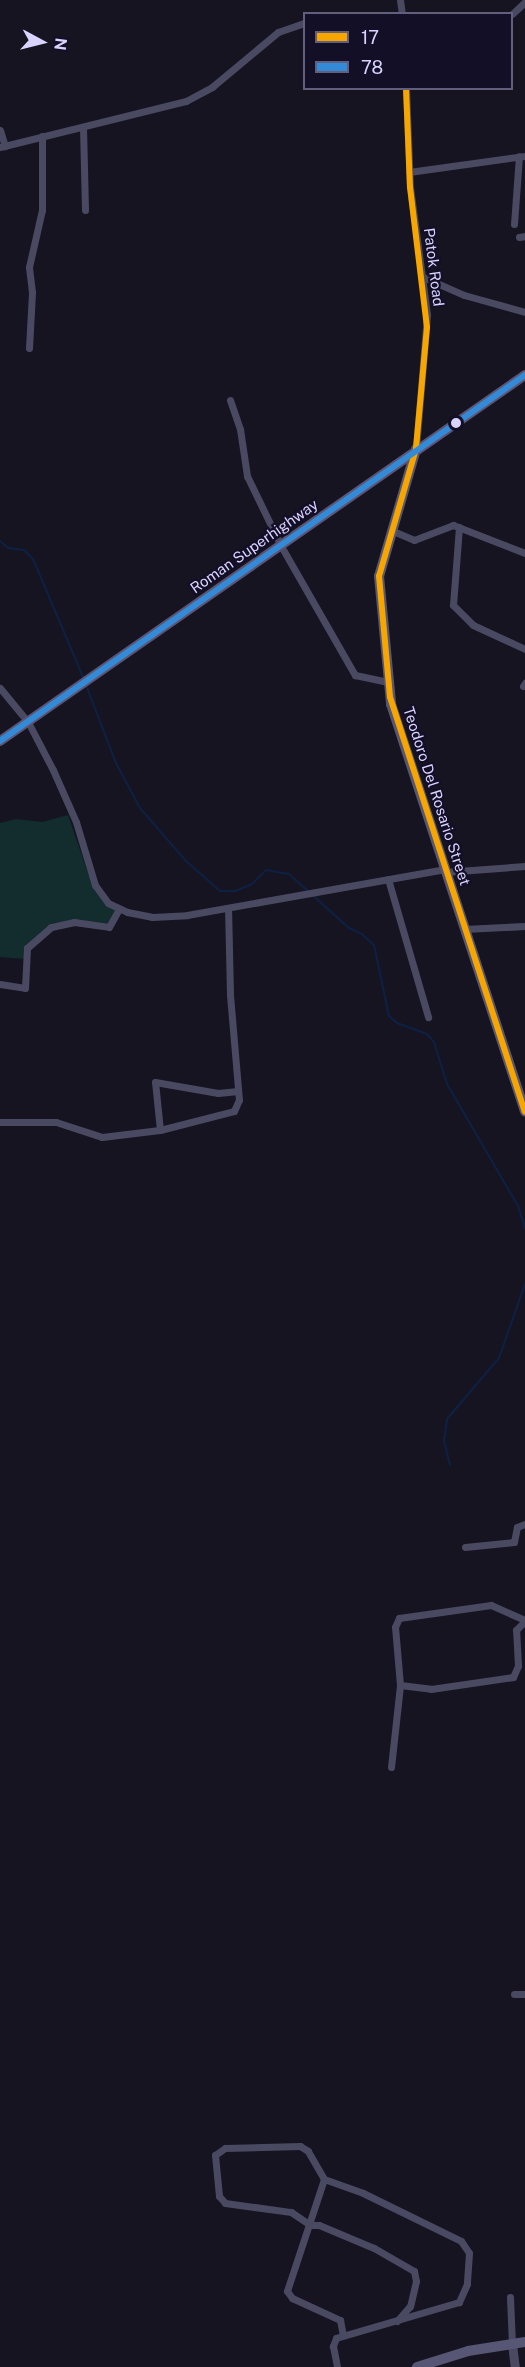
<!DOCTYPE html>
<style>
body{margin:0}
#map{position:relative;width:525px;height:2367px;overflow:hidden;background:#161421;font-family:"Public Sans",sans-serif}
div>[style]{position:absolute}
.green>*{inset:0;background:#132c2d}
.stream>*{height:2px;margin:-1px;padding:0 1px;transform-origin:1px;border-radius:1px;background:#0d2144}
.minor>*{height:7px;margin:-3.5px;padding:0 3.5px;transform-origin:3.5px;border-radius:3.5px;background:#4a4962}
.tertiary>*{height:9px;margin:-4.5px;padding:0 4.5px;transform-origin:4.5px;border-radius:4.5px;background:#4a4962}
.secondary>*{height:10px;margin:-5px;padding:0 5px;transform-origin:5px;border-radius:5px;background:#575674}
.primary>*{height:10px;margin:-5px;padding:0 5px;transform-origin:5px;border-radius:5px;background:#5e5373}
.bus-1>*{height:6px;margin:-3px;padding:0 3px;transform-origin:3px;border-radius:3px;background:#f7a600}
.bus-2>*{height:6px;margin:-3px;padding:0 3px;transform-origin:3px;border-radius:3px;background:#338bd7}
.dots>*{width:16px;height:16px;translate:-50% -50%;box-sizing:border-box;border:3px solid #130f26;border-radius:50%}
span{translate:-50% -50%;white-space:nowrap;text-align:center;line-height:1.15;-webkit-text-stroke:4.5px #130f26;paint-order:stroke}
.street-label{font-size:15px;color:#d9d4ff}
.legend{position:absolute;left:303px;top:12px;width:210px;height:78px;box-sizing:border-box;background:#130f26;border:2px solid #625e7d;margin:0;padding:8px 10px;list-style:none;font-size:18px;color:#d9d4ff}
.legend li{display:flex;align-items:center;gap:12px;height:30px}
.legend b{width:30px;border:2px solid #625e7d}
.north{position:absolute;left:12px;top:12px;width:60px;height:60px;-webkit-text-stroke:4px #130f26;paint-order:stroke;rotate:97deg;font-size:16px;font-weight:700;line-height:24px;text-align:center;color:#d9d4ff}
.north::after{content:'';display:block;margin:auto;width:21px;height:27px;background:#d9d4ff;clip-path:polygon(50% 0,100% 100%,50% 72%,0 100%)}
</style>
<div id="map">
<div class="green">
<div style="clip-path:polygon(68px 815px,89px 876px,116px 910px,108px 926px,77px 921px,51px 923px,26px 948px,26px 959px,0 957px,0 823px,16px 819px,42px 822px)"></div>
</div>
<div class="stream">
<div style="left:0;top:541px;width:11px;rotate:41deg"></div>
<div style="left:8px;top:548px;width:16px;rotate:7deg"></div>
<div style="left:24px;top:550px;width:13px;rotate:45deg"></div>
<div style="left:33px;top:559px;width:128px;rotate:67deg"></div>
<div style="left:86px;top:685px;width:84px;rotate:69deg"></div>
<div style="left:116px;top:763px;width:51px;rotate:61.9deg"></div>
<div style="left:140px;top:808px;width:69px;rotate:49.1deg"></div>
<div style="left:185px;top:860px;width:47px;rotate:41.5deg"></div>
<div style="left:220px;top:891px;width:15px"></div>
<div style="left:235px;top:891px;width:18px;rotate:-22deg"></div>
<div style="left:252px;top:884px;width:20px;rotate:-45deg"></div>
<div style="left:266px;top:870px;width:23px;rotate:10deg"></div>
<div style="left:289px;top:874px;width:81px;rotate:42deg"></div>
<div style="left:349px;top:928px;width:14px;rotate:25deg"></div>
<div style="left:362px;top:934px;width:16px;rotate:43deg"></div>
<div style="left:374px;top:945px;width:73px;rotate:78.1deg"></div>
<div style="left:389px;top:1016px;width:11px;rotate:41deg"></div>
<div style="left:397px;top:1023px;width:32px;rotate:20deg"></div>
<div style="left:427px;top:1034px;width:11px;rotate:49deg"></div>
<div style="left:434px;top:1042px;width:44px;rotate:72.8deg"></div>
<div style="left:447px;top:1084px;width:141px;rotate:59.8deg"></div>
<div style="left:518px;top:1206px;width:23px;rotate:72deg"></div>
<div style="left:450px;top:1465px;width:25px;rotate:-104deg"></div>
<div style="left:444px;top:1441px;width:22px;rotate:-82deg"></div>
<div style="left:447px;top:1419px;width:80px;rotate:-49.6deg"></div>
<div style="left:499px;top:1358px;width:78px;rotate:-70.6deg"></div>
</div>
<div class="minor">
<div style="left:400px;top:0;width:14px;rotate:82deg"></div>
<div style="left:512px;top:14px;width:18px;rotate:-43deg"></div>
<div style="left:406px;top:88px;width:99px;rotate:87.7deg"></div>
<div style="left:410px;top:187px;width:129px;rotate:82.4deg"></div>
<div style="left:427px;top:315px;width:134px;rotate:94.7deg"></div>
<div style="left:83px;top:127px;width:83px;rotate:88.6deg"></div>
<div style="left:0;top:130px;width:17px;rotate:73deg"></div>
<div style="left:0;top:147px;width:192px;rotate:-13.9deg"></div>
<div style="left:186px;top:101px;width:30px;rotate:-28deg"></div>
<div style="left:212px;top:87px;width:86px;rotate:-39.8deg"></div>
<div style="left:278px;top:32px;width:28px;rotate:-19deg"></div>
<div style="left:409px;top:172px;width:117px;rotate:-7.9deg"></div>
<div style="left:514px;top:224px;width:68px;rotate:-85.8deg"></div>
<div style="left:519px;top:237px;width:6px;rotate:-9deg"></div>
<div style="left:423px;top:277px;width:45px;rotate:23.7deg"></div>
<div style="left:464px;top:295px;width:63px;rotate:15.6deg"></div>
<div style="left:29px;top:348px;width:56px;rotate:-86.9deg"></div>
<div style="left:32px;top:292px;width:25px;rotate:-97deg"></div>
<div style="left:29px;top:267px;width:58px;rotate:-77.2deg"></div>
<div style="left:42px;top:210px;width:74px;rotate:-90deg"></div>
<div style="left:230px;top:400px;width:31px;rotate:71deg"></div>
<div style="left:240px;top:429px;width:48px;rotate:81.5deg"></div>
<div style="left:247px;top:476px;width:78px;rotate:64.1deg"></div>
<div style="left:281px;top:546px;width:149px;rotate:60.2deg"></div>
<div style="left:355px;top:675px;width:35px;rotate:12deg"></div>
<div style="left:459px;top:527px;width:78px;rotate:94.4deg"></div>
<div style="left:453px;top:605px;width:28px;rotate:45deg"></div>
<div style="left:473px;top:625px;width:57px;rotate:24.8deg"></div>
<div style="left:393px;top:531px;width:23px;rotate:23deg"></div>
<div style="left:414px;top:540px;width:42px;rotate:-21deg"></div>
<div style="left:453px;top:525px;width:77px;rotate:21.3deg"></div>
<div style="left:523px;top:686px;width:4px;rotate:-56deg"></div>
<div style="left:0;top:688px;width:44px;rotate:50.5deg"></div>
<div style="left:28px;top:722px;width:54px;rotate:62.5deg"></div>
<div style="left:53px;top:770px;width:57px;rotate:66.1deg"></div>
<div style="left:76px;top:822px;width:66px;rotate:73.2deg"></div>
<div style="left:95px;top:885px;width:22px;rotate:54deg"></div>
<div style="left:108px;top:903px;width:21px;rotate:25deg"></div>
<div style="left:127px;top:912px;width:25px;rotate:11deg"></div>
<div style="left:152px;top:917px;width:35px;rotate:-3deg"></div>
<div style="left:187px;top:915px;width:261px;rotate:-10.1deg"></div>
<div style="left:445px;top:872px;width:80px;rotate:-4.3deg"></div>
<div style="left:388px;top:879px;width:144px;rotate:73.8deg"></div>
<div style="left:464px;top:929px;width:61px;rotate:-2.8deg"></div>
<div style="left:0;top:984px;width:25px;rotate:9deg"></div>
<div style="left:25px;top:988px;width:40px;rotate:-87.1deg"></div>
<div style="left:27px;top:948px;width:32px;rotate:-41deg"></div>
<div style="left:51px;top:927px;width:24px;rotate:-12deg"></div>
<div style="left:74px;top:922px;width:35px;rotate:8deg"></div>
<div style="left:109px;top:927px;width:21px;rotate:-61deg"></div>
<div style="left:0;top:1122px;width:56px"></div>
<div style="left:56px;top:1122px;width:48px;rotate:18.1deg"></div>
<div style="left:102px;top:1137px;width:58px;rotate:-6.9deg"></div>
<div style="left:160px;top:1130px;width:76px;rotate:-14.4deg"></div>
<div style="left:234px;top:1111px;width:12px;rotate:-66deg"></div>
<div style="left:239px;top:1100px;width:106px;rotate:-94.9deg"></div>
<div style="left:230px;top:994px;width:85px;rotate:-91.3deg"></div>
<div style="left:160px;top:1130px;width:48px;rotate:-95.9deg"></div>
<div style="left:155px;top:1082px;width:64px;rotate:9.9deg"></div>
<div style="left:218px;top:1093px;width:20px;rotate:-6deg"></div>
<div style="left:465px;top:1547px;width:49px;rotate:-5.8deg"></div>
<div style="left:514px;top:1542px;width:15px;rotate:-79deg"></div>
<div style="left:517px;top:1527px;width:9px;rotate:-21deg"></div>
<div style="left:400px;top:1685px;width:31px;rotate:7deg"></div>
<div style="left:431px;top:1689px;width:83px;rotate:-8.3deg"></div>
<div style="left:513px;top:1677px;width:12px;rotate:-66deg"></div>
<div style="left:518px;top:1666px;width:36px;rotate:-93deg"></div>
<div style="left:516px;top:1630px;width:13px;rotate:-45deg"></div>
<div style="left:391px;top:1767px;width:82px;rotate:-83.7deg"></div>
<div style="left:400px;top:1685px;width:58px;rotate:-94.9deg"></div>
<div style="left:395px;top:1627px;width:10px;rotate:-66deg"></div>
<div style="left:399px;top:1618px;width:93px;rotate:-8deg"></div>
<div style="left:491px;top:1605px;width:37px;rotate:24deg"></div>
<div style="left:514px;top:1994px;width:11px"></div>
<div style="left:324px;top:2179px;width:32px;rotate:-120deg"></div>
<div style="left:308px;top:2151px;width:9px;rotate:-148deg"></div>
<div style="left:300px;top:2146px;width:75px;rotate:178.5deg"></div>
<div style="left:225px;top:2148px;width:12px;rotate:145deg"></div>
<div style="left:215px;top:2155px;width:41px;rotate:84.4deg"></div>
<div style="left:219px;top:2196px;width:9px;rotate:49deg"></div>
<div style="left:225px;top:2203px;width:67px;rotate:7.8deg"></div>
<div style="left:291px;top:2212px;width:23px;rotate:34deg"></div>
<div style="left:310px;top:2225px;width:9px"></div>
<div style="left:319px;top:2225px;width:60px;rotate:22.7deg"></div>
<div style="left:374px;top:2248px;width:46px;rotate:29.9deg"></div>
<div style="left:414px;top:2271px;width:10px;rotate:79deg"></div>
<div style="left:416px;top:2281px;width:26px;rotate:103deg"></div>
<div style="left:410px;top:2306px;width:20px;rotate:131deg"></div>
<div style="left:324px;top:2179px;width:41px;rotate:19.7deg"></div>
<div style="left:363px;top:2193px;width:109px;rotate:26.1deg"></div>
<div style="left:461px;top:2241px;width:14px;rotate:56deg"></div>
<div style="left:469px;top:2253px;width:31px;rotate:94deg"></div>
<div style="left:467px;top:2284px;width:20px;rotate:114deg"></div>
<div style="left:459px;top:2302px;width:128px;rotate:163.7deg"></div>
<div style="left:336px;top:2338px;width:9px;rotate:111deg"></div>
<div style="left:333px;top:2346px;width:21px;rotate:79deg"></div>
<div style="left:324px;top:2179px;width:118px;rotate:108.3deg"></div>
<div style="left:287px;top:2291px;width:9px;rotate:54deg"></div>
<div style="left:292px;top:2298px;width:53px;rotate:24.6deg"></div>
<div style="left:340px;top:2320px;width:15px;rotate:79deg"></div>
<div style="left:510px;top:2297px;width:47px;rotate:87.6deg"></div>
</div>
<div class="tertiary">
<div style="left:512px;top:2344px;width:23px;rotate:83deg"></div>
</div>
<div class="secondary">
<div style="left:416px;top:449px;width:132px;rotate:106.2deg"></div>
<div style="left:379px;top:576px;width:129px;rotate:84.6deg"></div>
<div style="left:391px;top:704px;width:429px;rotate:71.8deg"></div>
<div style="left:417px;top:2367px;width:53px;rotate:-17.4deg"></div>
<div style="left:468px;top:2351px;width:58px;rotate:-9deg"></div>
</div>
<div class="primary">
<div style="left:0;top:741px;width:640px;rotate:-34.88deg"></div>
</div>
<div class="bus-1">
<div style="left:406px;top:88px;width:99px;rotate:87.7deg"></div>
<div style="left:410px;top:187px;width:141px;rotate:83.1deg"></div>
<div style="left:427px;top:327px;width:122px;rotate:95.2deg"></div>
<div style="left:416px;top:449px;width:132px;rotate:106.2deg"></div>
<div style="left:379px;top:576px;width:121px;rotate:84.8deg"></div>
<div style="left:390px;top:697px;width:436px;rotate:72deg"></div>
</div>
<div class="bus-2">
<div style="left:0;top:741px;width:640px;rotate:-34.88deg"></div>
</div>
<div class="dots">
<div style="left:456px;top:423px;background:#d9d4ff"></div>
</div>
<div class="street-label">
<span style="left:434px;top:267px;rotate:83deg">Patok Road</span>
<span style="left:254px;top:546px;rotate:-35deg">Roman Superhighway</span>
<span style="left:437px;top:796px;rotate:72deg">Teodoro Del Rosario Street</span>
</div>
<ul class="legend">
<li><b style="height:8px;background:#f7a600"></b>17</li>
<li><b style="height:8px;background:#338bd7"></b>78</li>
</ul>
<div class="north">N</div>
</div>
